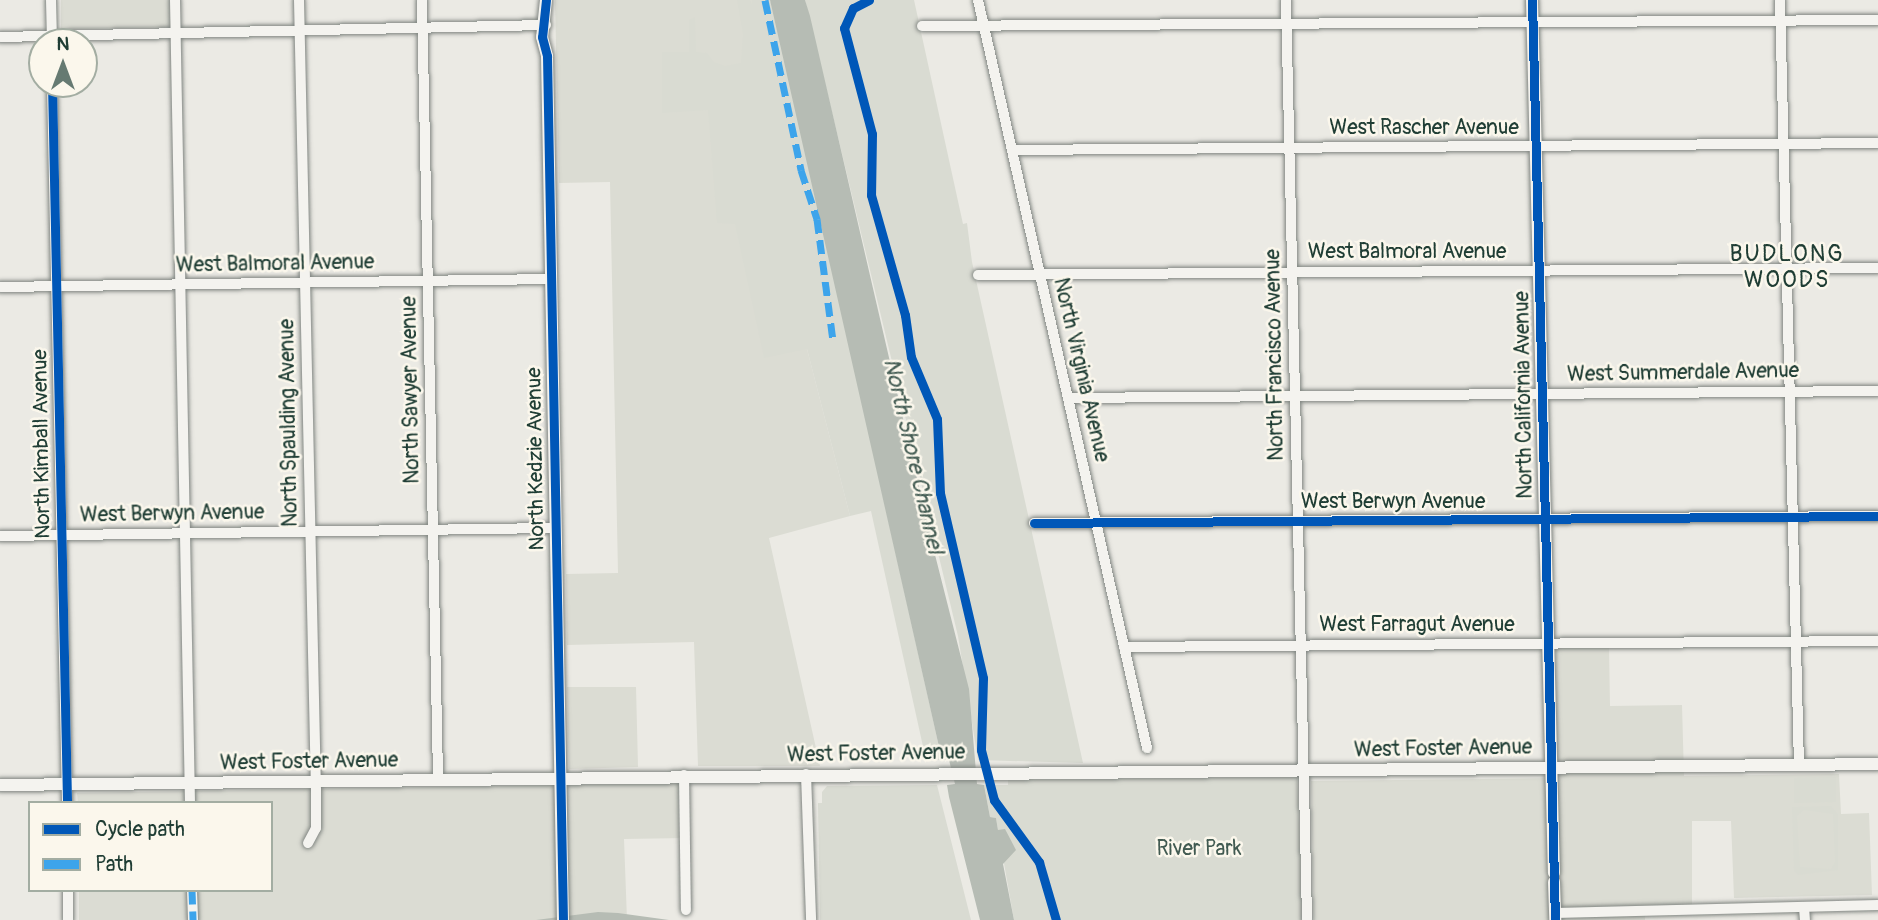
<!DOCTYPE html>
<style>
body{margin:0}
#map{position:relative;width:1878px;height:920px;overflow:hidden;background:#ebeae4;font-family:Pangolin,sans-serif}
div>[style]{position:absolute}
.built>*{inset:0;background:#dbdcd3}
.green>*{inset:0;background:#d9dbd2}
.water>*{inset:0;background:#b6bcb4}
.roads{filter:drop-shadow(0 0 2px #808581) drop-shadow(0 0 2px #808581)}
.minor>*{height:10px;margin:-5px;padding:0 5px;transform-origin:5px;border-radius:5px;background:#f4f3ef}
.major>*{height:12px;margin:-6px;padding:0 6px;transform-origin:6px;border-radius:6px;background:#f4f3ef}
.quiet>*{height:7px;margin-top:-3.5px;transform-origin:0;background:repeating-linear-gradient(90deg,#3da4eb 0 14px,transparent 0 21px)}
.cycleway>*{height:9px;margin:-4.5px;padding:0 4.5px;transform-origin:4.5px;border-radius:4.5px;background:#0057b8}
span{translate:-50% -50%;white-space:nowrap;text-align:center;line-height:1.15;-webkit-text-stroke:5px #fbf7ec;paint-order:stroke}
.street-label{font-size:21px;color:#1f3d34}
.park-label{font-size:21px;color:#415a51}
.neighbourhood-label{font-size:23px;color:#1f3d34;letter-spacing:2px}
.water-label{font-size:23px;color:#455d54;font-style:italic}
.legend{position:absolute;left:28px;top:801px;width:245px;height:91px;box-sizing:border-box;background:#fbf7ec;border:2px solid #a3ada2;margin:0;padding:9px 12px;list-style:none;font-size:21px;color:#1f3d34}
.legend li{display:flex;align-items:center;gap:14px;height:35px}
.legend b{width:35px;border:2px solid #a3ada2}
.north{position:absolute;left:28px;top:28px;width:70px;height:70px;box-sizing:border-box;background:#fbf7ec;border:2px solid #a3ada2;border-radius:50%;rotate:0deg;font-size:19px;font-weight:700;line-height:28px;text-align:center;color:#1f3d34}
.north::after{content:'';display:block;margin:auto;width:24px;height:32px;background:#667a72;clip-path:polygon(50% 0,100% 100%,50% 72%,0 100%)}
</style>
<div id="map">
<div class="built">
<div style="clip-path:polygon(61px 0,170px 0,171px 27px,61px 29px)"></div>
<div style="clip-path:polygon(555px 0,752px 0,807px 349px,850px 516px,769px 538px,820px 766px,698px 766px,694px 642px,567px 645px,566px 574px,618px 573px,610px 182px,559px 183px)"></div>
<div style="clip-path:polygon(1556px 647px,1609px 647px,1610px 706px,1682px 705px,1684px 776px,1839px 774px,1841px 814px,1869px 813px,1872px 895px,1734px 898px,1731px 821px,1692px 821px,1692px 905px,1645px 907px,1645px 920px,1314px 920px,1311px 781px,1558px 778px)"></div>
<div style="clip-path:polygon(567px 687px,636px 687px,638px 767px,569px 769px)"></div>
<div style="clip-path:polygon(685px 783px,686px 838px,624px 839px,627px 920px,79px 920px,79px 890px,271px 890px,271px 803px,78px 803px,77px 793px)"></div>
</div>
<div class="green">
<div style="clip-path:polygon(737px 0,750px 0,752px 5px,752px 0,770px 0,774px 10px,942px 760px,926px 760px,871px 511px,850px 516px,807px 349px,764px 358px,735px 224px,717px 223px,708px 110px,662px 113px,662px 52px,689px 52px,689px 20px,695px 17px,696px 52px,707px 53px,714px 62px,725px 66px,741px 63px,743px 34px)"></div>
<div style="clip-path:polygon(805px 0,914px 0,963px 224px,967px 223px,972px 262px,1083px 763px,978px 760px,958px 636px)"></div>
<div style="clip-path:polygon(1297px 777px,1303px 920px,1014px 920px,996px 818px,990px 817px,984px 785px,1008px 785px,1008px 780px)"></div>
<div style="clip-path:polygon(1836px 777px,1836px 802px,1794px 803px,1794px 778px)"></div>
<div style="clip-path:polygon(937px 785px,971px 920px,820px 920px,818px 803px,822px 803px,822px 792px,827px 786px)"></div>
<div style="clip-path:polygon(evenodd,1831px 806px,1838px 814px,1838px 870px,1798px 875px,1794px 871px,1792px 807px,1831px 806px,1804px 810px,1833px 814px,1835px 862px,1831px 869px,1800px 867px,1797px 816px,1804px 810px)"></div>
</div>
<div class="water">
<div style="clip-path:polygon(770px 0,805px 0,810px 16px,918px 483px,930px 530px,936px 535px,931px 539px,969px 689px,977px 784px,984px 785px,990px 817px,996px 818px,998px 830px,1005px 829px,1016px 850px,1003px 864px,1014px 920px,980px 920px,949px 797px,947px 785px,955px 784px,949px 760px,942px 760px)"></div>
<div style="clip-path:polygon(598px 912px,618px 913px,669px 920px,536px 920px)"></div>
</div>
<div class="roads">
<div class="minor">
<div style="left:51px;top:0;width:41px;rotate:88.6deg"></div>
<div style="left:175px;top:0;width:803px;rotate:88.93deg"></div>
<div style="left:299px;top:0;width:790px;rotate:88.77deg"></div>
<div style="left:316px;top:790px;width:38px;rotate:90deg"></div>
<div style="left:316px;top:828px;width:17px;rotate:118deg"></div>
<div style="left:422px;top:0;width:779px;rotate:88.82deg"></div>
<div style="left:978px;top:0;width:767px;rotate:77.27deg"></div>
<div style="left:1286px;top:0;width:920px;rotate:88.69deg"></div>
<div style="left:1780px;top:0;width:764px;rotate:88.58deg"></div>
<div style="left:922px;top:26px;width:956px;rotate:-0.36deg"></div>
<div style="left:0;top:37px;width:546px;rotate:-1.26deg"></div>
<div style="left:52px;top:84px;width:719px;rotate:88.8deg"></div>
<div style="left:1012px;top:150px;width:866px;rotate:-0.46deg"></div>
<div style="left:978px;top:275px;width:900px;rotate:-0.45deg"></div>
<div style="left:0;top:287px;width:550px;rotate:-0.83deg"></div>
<div style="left:1069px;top:398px;width:809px;rotate:-0.5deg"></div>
<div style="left:1034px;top:523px;width:844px;rotate:-0.48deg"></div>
<div style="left:0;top:536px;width:555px;rotate:-0.83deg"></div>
<div style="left:1124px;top:647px;width:754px;rotate:-0.46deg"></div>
<div style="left:806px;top:774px;width:146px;rotate:88deg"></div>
<div style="left:684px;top:775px;width:135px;rotate:89.2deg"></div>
<div style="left:68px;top:890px;width:30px;rotate:90deg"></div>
<div style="left:192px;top:890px;width:30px;rotate:88deg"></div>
<div style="left:1804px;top:907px;width:13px;rotate:86deg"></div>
<div style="left:1555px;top:913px;width:323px;rotate:-1.4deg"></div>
</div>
<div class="major">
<div style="left:546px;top:0;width:37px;rotate:96deg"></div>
<div style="left:542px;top:37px;width:20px;rotate:75deg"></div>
<div style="left:547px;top:56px;width:864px;rotate:88.94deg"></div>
<div style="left:1532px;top:0;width:873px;rotate:88.56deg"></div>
<div style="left:0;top:785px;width:1878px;rotate:-0.64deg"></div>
<div style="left:1554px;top:882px;width:38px;rotate:88deg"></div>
</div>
</div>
<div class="quiet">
<div style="left:765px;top:0;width:174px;rotate:78deg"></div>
<div style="left:801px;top:170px;width:52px;rotate:71.9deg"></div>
<div style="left:817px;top:219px;width:122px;rotate:82.5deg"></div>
<div style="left:192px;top:890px;width:30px;rotate:88deg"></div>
</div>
<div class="cycleway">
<div style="left:546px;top:0;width:37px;rotate:96deg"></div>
<div style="left:542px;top:37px;width:20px;rotate:75deg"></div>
<div style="left:547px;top:56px;width:864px;rotate:88.94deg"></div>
<div style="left:869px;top:0;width:18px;rotate:153deg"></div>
<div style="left:853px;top:8px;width:22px;rotate:114deg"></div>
<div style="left:844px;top:28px;width:110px;rotate:75.2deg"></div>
<div style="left:872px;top:134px;width:61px;rotate:90.9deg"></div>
<div style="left:871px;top:195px;width:125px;rotate:74.2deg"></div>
<div style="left:905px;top:315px;width:42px;rotate:81.9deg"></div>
<div style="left:911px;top:357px;width:67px;rotate:67.2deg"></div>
<div style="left:937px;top:419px;width:74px;rotate:87.7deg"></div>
<div style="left:940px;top:493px;width:190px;rotate:76.9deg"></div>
<div style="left:983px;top:678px;width:72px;rotate:91.6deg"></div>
<div style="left:981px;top:750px;width:52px;rotate:75.4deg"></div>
<div style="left:994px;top:800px;width:77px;rotate:54deg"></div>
<div style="left:1039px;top:862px;width:60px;rotate:73.7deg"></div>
<div style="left:1532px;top:0;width:920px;rotate:88.57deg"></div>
<div style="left:52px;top:84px;width:719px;rotate:88.8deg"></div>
<div style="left:1034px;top:523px;width:844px;rotate:-0.48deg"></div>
</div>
<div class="street-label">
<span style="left:1424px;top:128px">West Rascher Avenue</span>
<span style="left:1407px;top:252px">West Balmoral Avenue</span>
<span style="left:275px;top:264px;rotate:-1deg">West Balmoral Avenue</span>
<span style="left:1275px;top:355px;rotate:-91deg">North Francisco Avenue</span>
<span style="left:1081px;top:370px;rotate:77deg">North Virginia Avenue</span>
<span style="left:1683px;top:373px;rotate:-1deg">West Summerdale Avenue</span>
<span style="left:411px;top:390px;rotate:-91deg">North Sawyer Avenue</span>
<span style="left:1524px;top:395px;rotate:-91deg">North California Avenue</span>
<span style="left:289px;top:423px;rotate:-91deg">North Spaulding Avenue</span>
<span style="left:42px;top:444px;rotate:-91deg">North Kimball Avenue</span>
<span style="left:536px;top:459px;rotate:-91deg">North Kedzie Avenue</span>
<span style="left:1393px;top:502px">West Berwyn Avenue</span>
<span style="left:172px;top:514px;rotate:-1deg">West Berwyn Avenue</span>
<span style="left:1417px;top:625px">West Farragut Avenue</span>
<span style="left:1443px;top:749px;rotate:-1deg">West Foster Avenue</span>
<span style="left:876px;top:754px;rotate:-1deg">West Foster Avenue</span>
<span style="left:309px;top:762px;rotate:-1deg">West Foster Avenue</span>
</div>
<div class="park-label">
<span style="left:1199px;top:849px">River Park</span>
</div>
<div class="neighbourhood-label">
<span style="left:1787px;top:267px">BUDLONG<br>WOODS</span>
</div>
<div class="water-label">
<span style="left:913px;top:456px;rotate:77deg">North Shore Channel</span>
</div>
<ul class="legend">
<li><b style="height:9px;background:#0057b8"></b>Cycle path</li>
<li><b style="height:9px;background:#3da4eb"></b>Path</li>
</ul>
<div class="north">N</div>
</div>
